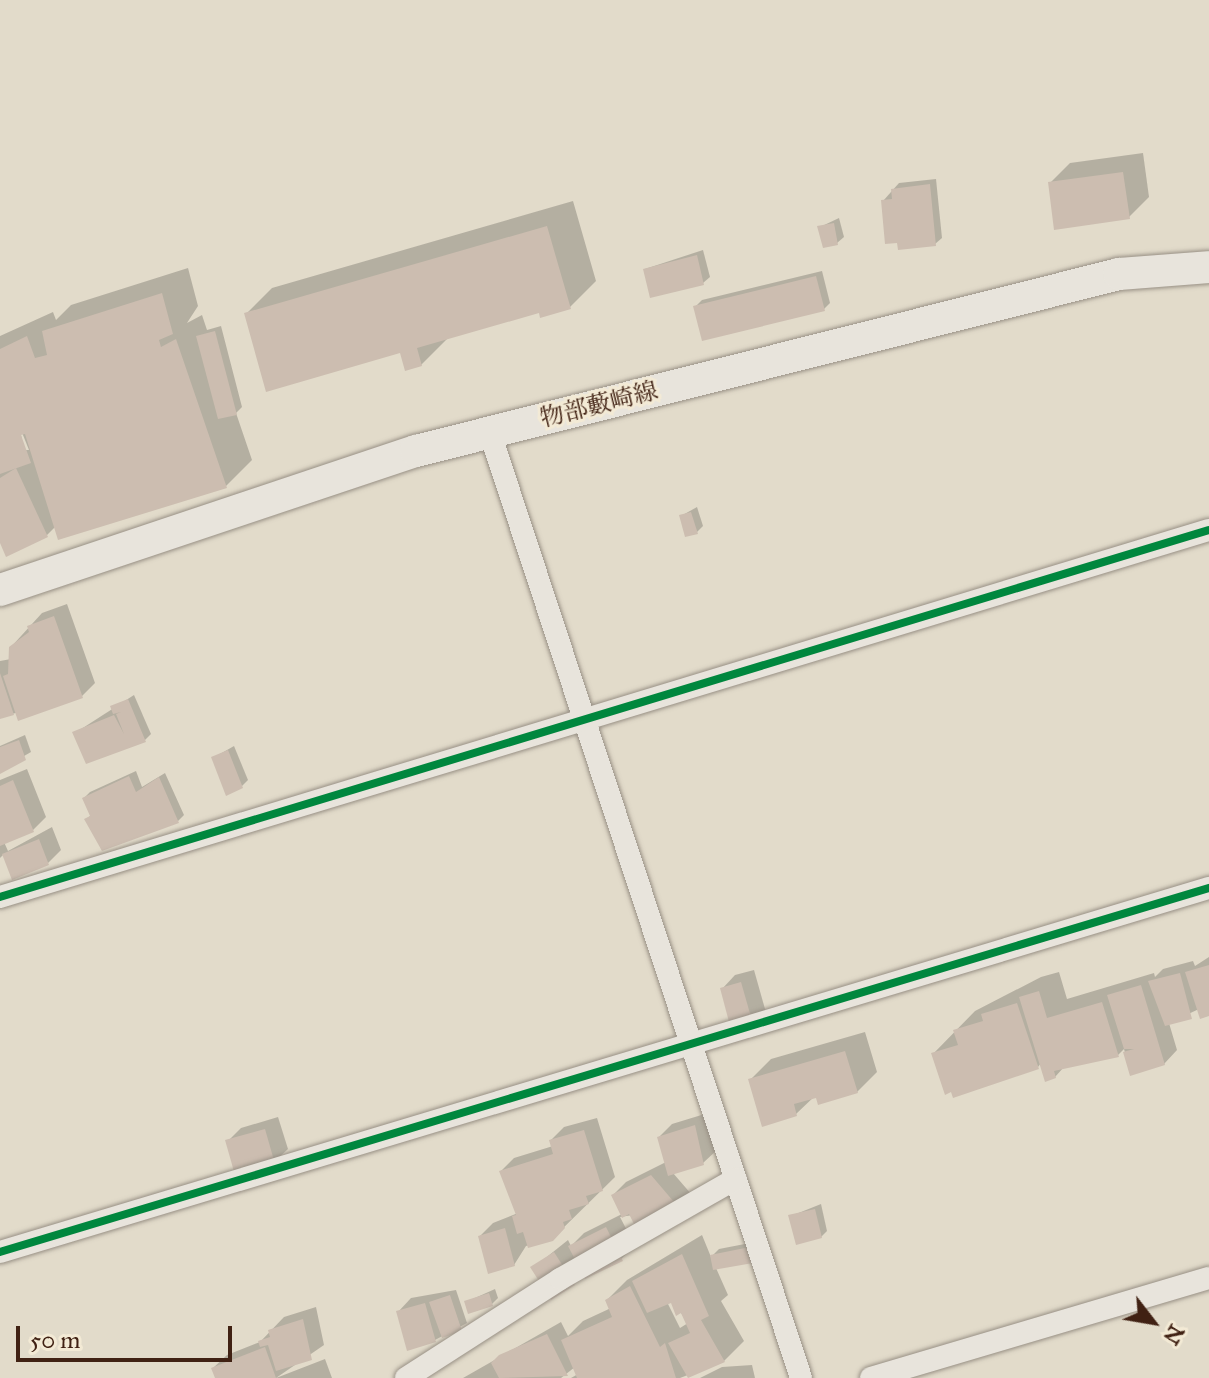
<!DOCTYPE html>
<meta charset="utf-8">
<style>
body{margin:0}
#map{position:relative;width:1209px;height:1378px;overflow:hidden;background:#e2dbca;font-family:"IM FELL Great Primer","Noto Serif JP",serif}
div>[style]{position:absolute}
.shadow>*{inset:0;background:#0003}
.building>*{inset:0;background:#ccbdb0}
.roads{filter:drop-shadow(0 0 2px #989085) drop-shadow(0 0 2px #989085)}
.street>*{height:22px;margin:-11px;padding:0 11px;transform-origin:11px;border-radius:11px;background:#e8e4dc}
.secondary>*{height:32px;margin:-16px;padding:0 16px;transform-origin:16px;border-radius:16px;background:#e8e4dc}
.cycleway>*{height:8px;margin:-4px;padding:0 4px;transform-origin:4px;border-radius:4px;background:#00873e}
span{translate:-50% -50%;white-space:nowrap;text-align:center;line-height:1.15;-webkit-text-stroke:6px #f3ead5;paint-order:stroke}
.street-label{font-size:24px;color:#402113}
.north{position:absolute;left:1113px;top:1282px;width:80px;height:80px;-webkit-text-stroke:6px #f3ead5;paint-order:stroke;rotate:121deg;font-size:22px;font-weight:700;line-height:32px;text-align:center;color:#402113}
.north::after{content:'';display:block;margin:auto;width:28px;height:36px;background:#402113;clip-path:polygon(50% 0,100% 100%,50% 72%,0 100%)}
.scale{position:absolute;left:16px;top:1326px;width:216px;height:36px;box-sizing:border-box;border:4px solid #402113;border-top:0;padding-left:10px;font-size:24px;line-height:28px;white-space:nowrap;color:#402113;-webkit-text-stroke:6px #f3ead5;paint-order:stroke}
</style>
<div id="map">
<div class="shadow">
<div style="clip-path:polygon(1143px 153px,1149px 197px,1129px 217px,1050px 183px,1070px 163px)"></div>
<div style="clip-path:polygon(936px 179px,942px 238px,935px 244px,883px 201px,899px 183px)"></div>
<div style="clip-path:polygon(573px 201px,596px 281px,570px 307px,540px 311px,448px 338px,421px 365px,401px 351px,246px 314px,272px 288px)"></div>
<div style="clip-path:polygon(839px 218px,844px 237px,837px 243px,820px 227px)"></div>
<div style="clip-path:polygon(703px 250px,710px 277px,703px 283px,645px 269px)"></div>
<div style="clip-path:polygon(evenodd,188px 268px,198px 306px,187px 323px,202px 315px,207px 330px,221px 326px,242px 407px,236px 413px,252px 460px,226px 486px,56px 526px,47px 535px,0 539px,0 336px,53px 312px,56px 320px,71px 305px,188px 268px,19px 425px,29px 450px,24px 450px,19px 425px)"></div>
<div style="clip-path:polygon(822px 271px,830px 303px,824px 309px,696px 306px,702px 300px)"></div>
<div style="clip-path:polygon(697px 507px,703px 526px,697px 532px,681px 516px)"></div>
<div style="clip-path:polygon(67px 604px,95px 683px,82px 696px,0 717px,0 661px,11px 659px,11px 647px,42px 613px)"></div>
<div style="clip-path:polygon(134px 695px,151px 734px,145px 740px,75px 733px)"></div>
<div style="clip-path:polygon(25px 735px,31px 752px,0 770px,0 746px)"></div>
<div style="clip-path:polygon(234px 746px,248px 780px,242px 786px,213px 758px)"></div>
<div style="clip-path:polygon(27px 769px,46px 817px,33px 830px,4px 842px,8px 851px,52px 827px,61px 850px,48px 863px,4px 854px,0 858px,0 780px)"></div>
<div style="clip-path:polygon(136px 771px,142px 787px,165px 773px,184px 815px,178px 821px,86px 820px,91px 815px,84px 798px,90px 792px)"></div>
<div style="clip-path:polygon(1209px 957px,1209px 1014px,1199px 1009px,1169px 1023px,1177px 1050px,1164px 1064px,1131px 1074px,1124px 1049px,1118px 1055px,1064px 1067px,1055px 1077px,1041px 1063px,1038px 1067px,933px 1054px,975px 1011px,1041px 977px,1059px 972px,1067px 999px,1154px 973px,1155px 977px,1163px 969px,1193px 961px,1195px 966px)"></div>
<div style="clip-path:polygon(754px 970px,767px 1016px,754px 1029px,722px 989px,735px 975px)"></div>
<div style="clip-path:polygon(865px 1032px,877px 1072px,857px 1092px,817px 1094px,796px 1114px,751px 1079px,771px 1059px)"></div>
<div style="clip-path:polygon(708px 1113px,717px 1150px,703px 1163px,673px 1173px,692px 1195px,679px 1208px,620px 1217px,635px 1246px,621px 1259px,585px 1277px,533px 1268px,568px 1240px,571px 1246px,584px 1233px,622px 1214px,613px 1195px,626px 1182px,666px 1162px,659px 1137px,672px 1124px)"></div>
<div style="clip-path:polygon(278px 1117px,288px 1149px,274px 1162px,228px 1141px,241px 1128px)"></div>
<div style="clip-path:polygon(597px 1118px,615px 1177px,552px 1239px,526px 1246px,514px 1265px,480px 1236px,493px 1223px,518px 1213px,501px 1171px,514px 1158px,553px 1146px,551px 1140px,564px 1127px)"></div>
<div style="clip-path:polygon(821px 1204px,827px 1231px,821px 1237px,791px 1216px)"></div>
<div style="clip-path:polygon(evenodd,702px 1235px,711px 1257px,719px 1249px,755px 1242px,716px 1268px,728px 1295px,721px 1301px,744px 1341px,724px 1361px,680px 1378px,571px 1378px,578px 1374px,575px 1367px,561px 1378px,463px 1378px,561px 1322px,568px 1336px,583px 1321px,611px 1308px,607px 1300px,627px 1280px,702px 1235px,672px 1300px,688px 1323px,680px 1328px,667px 1302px,672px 1300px)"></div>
<div style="clip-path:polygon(495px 1289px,498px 1298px,492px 1304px,466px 1302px)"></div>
<div style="clip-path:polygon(456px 1290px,467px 1323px,435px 1340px,398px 1312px,411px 1298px)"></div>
<div style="clip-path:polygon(316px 1307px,324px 1345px,276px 1378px,325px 1359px,332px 1378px,217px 1378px,213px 1368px,227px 1355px,260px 1342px,284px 1317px)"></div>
<div style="clip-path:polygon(752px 1365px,755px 1378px,700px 1378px,722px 1367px)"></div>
</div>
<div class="building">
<div style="clip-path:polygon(1123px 172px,1130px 219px,1054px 230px,1048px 182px)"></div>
<div style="clip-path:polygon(930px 184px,936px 246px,898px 250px,897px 243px,885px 244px,881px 200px,892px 199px,891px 189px)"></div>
<div style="clip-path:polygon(834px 223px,838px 245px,823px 248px,817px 226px)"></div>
<div style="clip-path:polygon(547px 226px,571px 309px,540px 318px,539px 313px,417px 348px,422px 366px,405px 371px,400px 353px,266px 392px,244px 313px)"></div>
<div style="clip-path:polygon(697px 255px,704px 285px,650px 298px,643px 269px)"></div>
<div style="clip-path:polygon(816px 276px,825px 311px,702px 341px,693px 306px)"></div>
<div style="clip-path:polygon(162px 293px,173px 334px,159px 340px,161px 347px,176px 339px,227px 488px,58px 540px,25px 434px,21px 435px,31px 463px,0 474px,0 349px,27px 336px,35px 358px,47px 355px,42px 331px)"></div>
<div style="clip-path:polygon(215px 331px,237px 415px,218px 419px,196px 336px)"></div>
<div style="clip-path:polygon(16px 468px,48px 537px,6px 557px,0 543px,0 478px)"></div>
<div style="clip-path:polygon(691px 512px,698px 534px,685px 537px,679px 515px)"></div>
<div style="clip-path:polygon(54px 616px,83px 698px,18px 721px,3px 676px,8px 674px,9px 647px,29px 632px,27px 626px)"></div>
<div style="clip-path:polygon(0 673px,14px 715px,0 719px)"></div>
<div style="clip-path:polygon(128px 699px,146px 742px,86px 764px,72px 732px,114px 715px,124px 734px,116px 714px,121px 712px,113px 714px,110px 706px)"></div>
<div style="clip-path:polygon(19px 740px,26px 760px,0 774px,0 747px)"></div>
<div style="clip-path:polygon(228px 750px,243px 788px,226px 796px,211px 757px)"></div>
<div style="clip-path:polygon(129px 776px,136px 792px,159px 777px,179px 823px,102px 851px,84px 819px,90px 816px,82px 798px)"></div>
<div style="clip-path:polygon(13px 780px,34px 832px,0 846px,0 786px)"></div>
<div style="clip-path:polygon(39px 839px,49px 865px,12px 880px,2px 854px)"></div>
<div style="clip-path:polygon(1209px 965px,1209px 1016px,1200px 1019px,1185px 972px)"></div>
<div style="clip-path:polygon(1180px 973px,1192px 1019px,1165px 1026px,1148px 981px)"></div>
<div style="clip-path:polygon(741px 982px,755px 1031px,733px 1037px,720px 988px)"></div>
<div style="clip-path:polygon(1141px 985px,1165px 1065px,1130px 1076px,1123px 1052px,1134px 1049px,1124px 1049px,1107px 995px)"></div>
<div style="clip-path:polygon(1039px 991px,1047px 1018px,1102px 1002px,1119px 1057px,1054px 1071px,1056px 1078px,1045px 1082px,1019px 997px)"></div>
<div style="clip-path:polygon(1017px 1003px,1039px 1069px,953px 1098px,951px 1092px,945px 1095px,931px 1053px,958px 1045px,953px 1030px,983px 1021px,981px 1014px)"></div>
<div style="clip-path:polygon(845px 1051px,858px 1093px,818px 1105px,816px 1098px,794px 1104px,797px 1116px,762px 1127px,748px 1079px)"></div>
<div style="clip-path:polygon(695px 1125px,704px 1165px,668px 1176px,657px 1137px)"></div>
<div style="clip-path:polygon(265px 1129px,275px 1164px,235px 1175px,225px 1140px)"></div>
<div style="clip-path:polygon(584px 1130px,603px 1191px,586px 1196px,589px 1204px,569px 1210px,572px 1219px,563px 1222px,565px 1228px,553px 1241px,528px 1248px,523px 1232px,517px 1234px,512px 1216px,516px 1215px,499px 1171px,553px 1154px,549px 1140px)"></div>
<div style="clip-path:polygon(651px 1175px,680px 1209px,635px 1226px,629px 1214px,622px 1218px,611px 1195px)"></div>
<div style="clip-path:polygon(815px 1209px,822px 1238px,796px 1245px,788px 1215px)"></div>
<div style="clip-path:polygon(606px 1227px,623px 1261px,585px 1279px,568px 1246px)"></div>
<div style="clip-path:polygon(505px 1228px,515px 1266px,488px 1274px,478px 1236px)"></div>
<div style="clip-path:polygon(750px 1247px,753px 1263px,713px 1270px,710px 1255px)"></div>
<div style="clip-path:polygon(554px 1252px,575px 1285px,551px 1300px,530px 1267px)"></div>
<div style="clip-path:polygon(682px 1254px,709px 1316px,701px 1320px,725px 1362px,688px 1378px,668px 1343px,690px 1333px,681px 1313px,676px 1316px,671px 1303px,647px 1313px,632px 1281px)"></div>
<div style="clip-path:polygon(630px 1286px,660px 1347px,665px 1343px,676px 1378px,577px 1378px,561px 1340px,612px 1317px,605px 1300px)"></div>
<div style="clip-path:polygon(489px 1293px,493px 1306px,468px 1314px,464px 1301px)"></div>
<div style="clip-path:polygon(450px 1295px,462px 1331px,442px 1338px,429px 1302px)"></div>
<div style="clip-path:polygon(425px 1303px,436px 1342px,407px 1351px,396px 1311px)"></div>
<div style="clip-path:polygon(303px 1319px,312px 1360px,276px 1371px,268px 1345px,260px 1347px,258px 1341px,270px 1337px,268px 1330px)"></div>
<div style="clip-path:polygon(547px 1334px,568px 1376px,499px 1378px,491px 1363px,499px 1355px)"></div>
<div style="clip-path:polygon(265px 1347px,276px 1378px,215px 1378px,211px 1368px)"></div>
</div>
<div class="roads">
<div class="street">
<div style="left:490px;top:433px;width:995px;rotate:71.78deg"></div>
<div style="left:0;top:897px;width:1263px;rotate:-16.89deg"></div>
<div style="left:0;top:1252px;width:1263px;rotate:-16.76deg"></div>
<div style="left:406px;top:1378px;width:183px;rotate:-32.7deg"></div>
<div style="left:560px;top:1279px;width:202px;rotate:-29.7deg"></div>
<div style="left:871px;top:1378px;width:352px;rotate:-16.5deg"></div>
</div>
<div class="secondary">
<div style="left:0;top:590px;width:439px;rotate:-18.5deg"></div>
<div style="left:416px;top:451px;width:725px;rotate:-14.13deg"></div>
<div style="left:1119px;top:274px;width:90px;rotate:-4.4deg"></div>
</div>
</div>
<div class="cycleway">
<div style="left:0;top:897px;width:1263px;rotate:-16.89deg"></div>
<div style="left:0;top:1252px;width:1263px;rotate:-16.76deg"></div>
</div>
<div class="street-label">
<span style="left:599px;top:405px;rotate:-14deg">物部藪崎線</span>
</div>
<div class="north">N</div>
<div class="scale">50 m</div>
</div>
